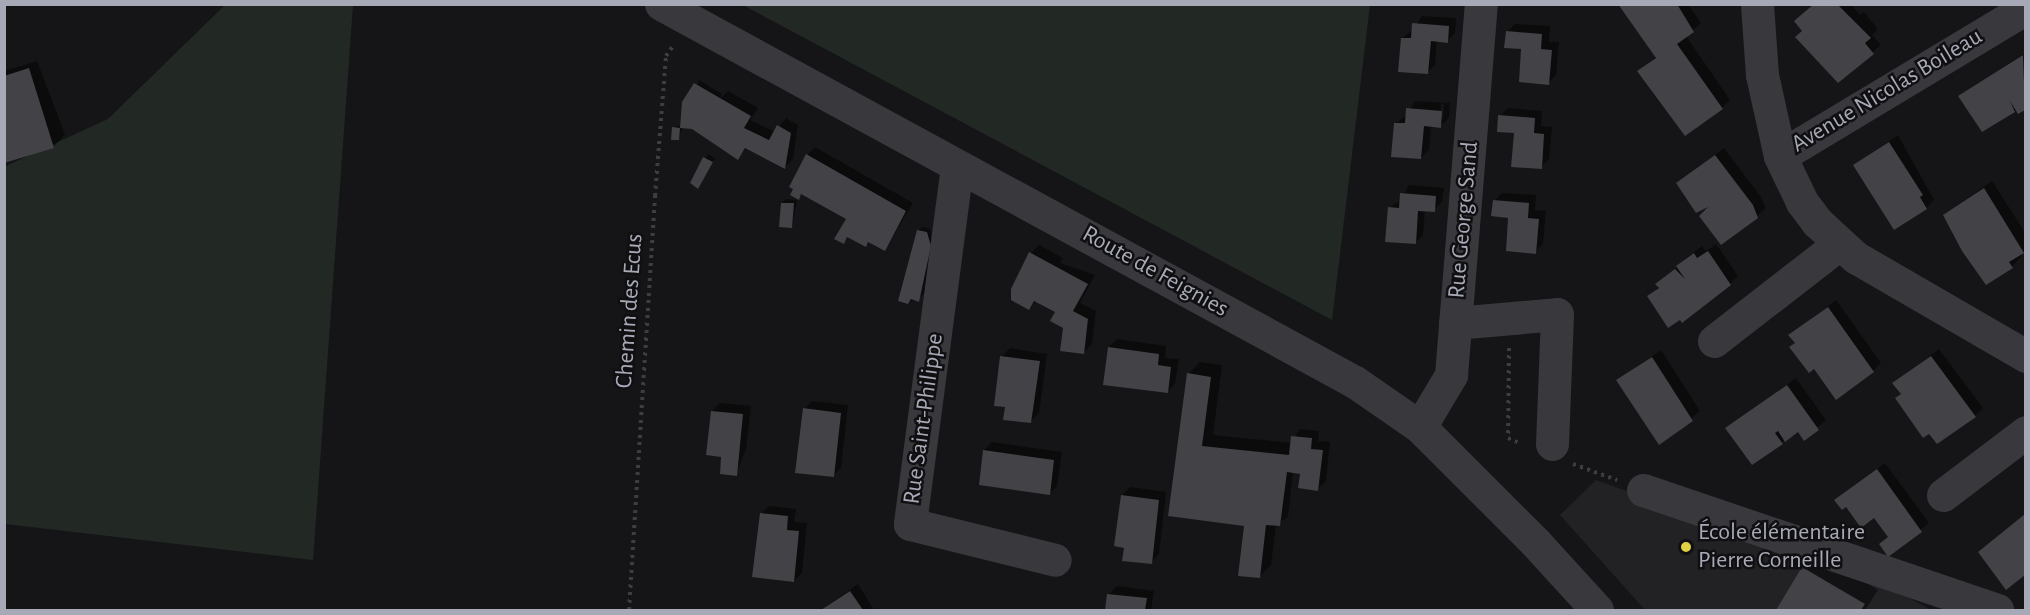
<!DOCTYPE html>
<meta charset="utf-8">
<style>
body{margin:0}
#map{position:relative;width:2030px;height:615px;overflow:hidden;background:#151517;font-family:"Alegreya Sans",sans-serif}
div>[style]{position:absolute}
.built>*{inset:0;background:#222124}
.green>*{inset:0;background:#222924}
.shadow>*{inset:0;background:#0007}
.building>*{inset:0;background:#424247}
.path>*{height:4px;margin-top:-2px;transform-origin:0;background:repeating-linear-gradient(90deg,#3d3d42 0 3px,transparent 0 7.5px)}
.minor>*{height:33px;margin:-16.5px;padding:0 16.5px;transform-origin:16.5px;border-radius:16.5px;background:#39383d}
.dots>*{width:16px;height:16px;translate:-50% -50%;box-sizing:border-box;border:3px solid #101012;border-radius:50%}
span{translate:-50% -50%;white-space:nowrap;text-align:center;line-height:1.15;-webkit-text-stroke:5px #101012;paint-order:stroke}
.street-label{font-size:24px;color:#a8a9b6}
.poi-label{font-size:24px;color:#a8a9b6}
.left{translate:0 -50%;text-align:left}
.frame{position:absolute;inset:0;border:6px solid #a8a9b6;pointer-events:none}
</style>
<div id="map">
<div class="built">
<div style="clip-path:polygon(1596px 480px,1873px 578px,1931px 610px,1645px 610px,1560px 515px)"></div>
</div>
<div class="green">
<div style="clip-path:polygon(225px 5px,353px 5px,313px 560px,5px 524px,4px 167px,108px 119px)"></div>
<div style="clip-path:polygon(743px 5px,1370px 5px,1332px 320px)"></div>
</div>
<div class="shadow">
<div style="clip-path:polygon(1688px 4px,1701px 23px,1686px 36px,1730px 100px,1722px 108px,1639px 71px,1657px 56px,1620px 5px)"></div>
<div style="clip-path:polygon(1814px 4px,1851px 4px,1860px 15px,1864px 12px,1878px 29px,1872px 35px,1881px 45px,1838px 81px,1804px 30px)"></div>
<div style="clip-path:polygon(1422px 16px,1456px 18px,1455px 33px,1447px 41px,1437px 40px,1435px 65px,1427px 73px,1402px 38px,1413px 30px)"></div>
<div style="clip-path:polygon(1515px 24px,1550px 26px,1549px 42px,1559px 42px,1556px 75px,1548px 83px,1507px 32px)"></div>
<div style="clip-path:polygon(2026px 52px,2026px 107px,2019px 112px,1960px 96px)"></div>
<div style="clip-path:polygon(37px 61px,65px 135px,53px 147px,4px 162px,4px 71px)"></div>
<div style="clip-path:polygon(699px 80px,722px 94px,720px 99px,728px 91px,758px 108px,750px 120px,775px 132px,786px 118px,798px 125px,793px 159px,785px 167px,747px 147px,738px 158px,692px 128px,683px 127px,678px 138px,673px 128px,682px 125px)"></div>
<div style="clip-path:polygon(evenodd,1415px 101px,1450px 103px,1449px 118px,1440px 126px,1431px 125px,1429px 150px,1421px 158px,1396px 123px,1407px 115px,1415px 101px,1441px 103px,1444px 104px,1443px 119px,1440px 119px,1441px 103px)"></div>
<div style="clip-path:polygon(1508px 108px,1542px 111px,1541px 126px,1552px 127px,1549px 159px,1541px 167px,1500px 116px)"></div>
<div style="clip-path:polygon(1898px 135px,1934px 200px,1926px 208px,1855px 165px)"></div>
<div style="clip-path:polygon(815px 147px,913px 203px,885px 250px,869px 241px,865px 245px,849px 235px,843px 242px,848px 219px,803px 193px,799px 198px,807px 155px)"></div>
<div style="clip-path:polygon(1724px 148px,1761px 197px,1766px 208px,1757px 216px,1678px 183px)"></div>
<div style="clip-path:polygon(708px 154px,715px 158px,698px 187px,692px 183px)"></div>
<div style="clip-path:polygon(1992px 181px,2026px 234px,2026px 250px,2012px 267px,1945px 215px)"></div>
<div style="clip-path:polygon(1409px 185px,1444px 188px,1442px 202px,1434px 210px,1425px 210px,1423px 235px,1415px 243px,1389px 208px,1401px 200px)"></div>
<div style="clip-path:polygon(1502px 193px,1536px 195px,1535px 210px,1546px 211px,1543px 244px,1535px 252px,1494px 201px)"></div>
<div style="clip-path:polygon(786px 199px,797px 200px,792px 227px,782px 203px)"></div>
<div style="clip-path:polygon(922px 227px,930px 229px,932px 245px,927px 292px,908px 303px,918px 231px)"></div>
<div style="clip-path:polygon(1716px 244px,1738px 276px,1730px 284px,1682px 321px,1649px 297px,1686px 258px,1702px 246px,1706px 251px)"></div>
<div style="clip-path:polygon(1039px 245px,1063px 258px,1060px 263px,1095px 275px,1080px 303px,1096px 311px,1092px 344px,1084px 352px,1064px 327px,1061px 303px,1041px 296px,1029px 308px,1031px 253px)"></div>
<div style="clip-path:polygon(1836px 300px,1881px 363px,1873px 371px,1796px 342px,1790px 335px)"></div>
<div style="clip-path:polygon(1117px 339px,1166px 346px,1165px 358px,1179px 359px,1175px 384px,1167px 392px,1109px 347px)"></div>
<div style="clip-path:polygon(1010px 348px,1047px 354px,1039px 413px,1031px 421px,1007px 406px,1002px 357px)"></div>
<div style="clip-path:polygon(1939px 349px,1983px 408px,1975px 416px,1902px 394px,1894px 383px)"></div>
<div style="clip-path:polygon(1661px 350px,1700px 411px,1659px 443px,1618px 380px)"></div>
<div style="clip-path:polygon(1200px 362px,1222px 365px,1213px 435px,1291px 443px,1300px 429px,1319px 431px,1318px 441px,1330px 442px,1326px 481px,1318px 489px,1302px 472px,1293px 472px,1288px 517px,1276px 524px,1271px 565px,1259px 577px,1246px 524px,1170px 515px,1188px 374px)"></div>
<div style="clip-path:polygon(1796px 378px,1826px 420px,1804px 438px,1798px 430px,1753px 463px,1727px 428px)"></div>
<div style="clip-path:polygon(812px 401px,848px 405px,841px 468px,833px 476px,804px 409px)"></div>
<div style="clip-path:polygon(720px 403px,751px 406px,746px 449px,736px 474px,723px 456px,712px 411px)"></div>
<div style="clip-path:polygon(992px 442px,1062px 452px,1057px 486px,1049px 494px,984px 450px)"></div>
<div style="clip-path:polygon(1885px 463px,1929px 523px,1888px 554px,1889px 536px,1874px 516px,1836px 500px)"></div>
<div style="clip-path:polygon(1130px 487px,1166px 492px,1159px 554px,1151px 563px,1125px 547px,1122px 496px)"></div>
<div style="clip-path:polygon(769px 506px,796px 509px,794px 522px,807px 523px,802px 573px,794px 581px,761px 514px)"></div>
<div style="clip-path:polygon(2026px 517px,2026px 573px,2006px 588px,1988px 545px)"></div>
<div style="clip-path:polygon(1818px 553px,1878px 590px,1865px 610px,1777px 610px,1803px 568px)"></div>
<div style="clip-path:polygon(858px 584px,874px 610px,822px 610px,828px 605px)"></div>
<div style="clip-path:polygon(1117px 586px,1154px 591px,1151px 610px,1107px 610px,1109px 594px)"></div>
</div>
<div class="building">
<div style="clip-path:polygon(1618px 4px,1677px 4px,1694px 32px,1677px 44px,1723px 109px,1685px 136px,1637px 71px,1656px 58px)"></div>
<div style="clip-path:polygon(1814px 4px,1837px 4px,1871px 38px,1865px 43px,1874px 54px,1838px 83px,1795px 37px,1802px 31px,1794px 21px)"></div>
<div style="clip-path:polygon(1412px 23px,1449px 26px,1448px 43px,1431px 41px,1428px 74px,1398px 72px,1401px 38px,1411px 38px)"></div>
<div style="clip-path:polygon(1506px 31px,1542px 34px,1541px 49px,1552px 50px,1549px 85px,1519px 82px,1521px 49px,1504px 48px)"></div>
<div style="clip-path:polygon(2023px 55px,2025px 110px,2018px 114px,2010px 101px,2015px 112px,1982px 132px,1958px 96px)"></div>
<div style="clip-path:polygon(29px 68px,54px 148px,4px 163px,4px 76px)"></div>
<div style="clip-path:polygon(694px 83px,751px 116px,744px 128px,769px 140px,777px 125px,791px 133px,785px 169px,745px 148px,738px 160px,692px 129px,680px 128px,682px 102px)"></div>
<div style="clip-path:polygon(1406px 108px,1442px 111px,1441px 128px,1424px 126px,1421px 159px,1391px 157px,1394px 123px,1405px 123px)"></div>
<div style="clip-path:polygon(1498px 115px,1535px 118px,1534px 133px,1544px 134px,1542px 169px,1511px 167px,1514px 133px,1497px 132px)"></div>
<div style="clip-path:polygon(672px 127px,680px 128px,679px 140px,671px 140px)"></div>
<div style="clip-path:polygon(1889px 142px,1923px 195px,1920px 197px,1927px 209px,1894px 230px,1853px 165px)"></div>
<div style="clip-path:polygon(806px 154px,906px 211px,885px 251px,868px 242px,866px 247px,847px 237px,844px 244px,834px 239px,846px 219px,801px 194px,799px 200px,790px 195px,793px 189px,789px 187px)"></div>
<div style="clip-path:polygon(1715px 155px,1753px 205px,1758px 218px,1721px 245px,1699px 216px,1708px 207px,1696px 213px,1676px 183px)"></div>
<div style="clip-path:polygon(703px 157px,713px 162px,698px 189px,690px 183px)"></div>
<div style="clip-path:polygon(1984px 188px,2024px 253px,2009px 262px,2013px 268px,1986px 285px,1962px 251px,1943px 215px)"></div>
<div style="clip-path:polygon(1400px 193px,1436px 196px,1435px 212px,1418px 211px,1416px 244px,1385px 242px,1388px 207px,1399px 208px)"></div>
<div style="clip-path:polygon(1493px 200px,1529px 203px,1528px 218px,1539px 219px,1536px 254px,1506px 251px,1508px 218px,1491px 216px)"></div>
<div style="clip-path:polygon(781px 203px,794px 203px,792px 228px,779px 227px)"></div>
<div style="clip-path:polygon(917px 230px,927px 232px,931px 246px,919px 302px,911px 299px,908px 304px,898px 301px)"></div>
<div style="clip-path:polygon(1708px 251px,1731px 285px,1682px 323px,1680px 320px,1668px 328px,1647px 296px,1659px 288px,1655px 284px,1675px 269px,1685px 279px,1676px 266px,1694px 253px,1697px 258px)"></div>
<div style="clip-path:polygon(1029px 252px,1088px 284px,1073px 311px,1088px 319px,1084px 354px,1060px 351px,1063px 328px,1050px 321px,1055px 312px,1034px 301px,1029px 310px,1011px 300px,1011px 289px)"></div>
<div style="clip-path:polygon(1828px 307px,1874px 372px,1836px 400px,1814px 369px,1809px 373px,1789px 347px,1795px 343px,1788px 335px)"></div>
<div style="clip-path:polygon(1108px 347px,1159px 354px,1158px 365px,1171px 367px,1168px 393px,1103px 385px)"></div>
<div style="clip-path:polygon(1000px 356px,1040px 361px,1031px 423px,1003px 420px,1005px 407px,994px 406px)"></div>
<div style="clip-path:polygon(1931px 356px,1976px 417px,1937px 444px,1929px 434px,1923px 438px,1895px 398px,1901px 394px,1892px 383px)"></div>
<div style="clip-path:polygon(1652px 357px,1693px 421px,1659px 445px,1616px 380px)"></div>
<div style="clip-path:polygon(1187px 373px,1211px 377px,1202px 446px,1289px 455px,1291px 436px,1312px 438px,1311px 449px,1323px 450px,1318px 491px,1298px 488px,1300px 474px,1287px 472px,1280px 526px,1266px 525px,1260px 578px,1238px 576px,1244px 526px,1168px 516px)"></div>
<div style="clip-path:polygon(1787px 385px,1819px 430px,1804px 441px,1798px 432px,1785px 442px,1778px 431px,1775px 433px,1783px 444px,1752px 465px,1725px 428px)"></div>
<div style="clip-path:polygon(803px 408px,841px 413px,834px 477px,795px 473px)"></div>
<div style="clip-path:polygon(711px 411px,743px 414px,737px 476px,720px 474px,721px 457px,706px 455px)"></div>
<div style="clip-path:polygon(983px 450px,1054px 460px,1050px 495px,979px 485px)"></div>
<div style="clip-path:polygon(1877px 469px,1922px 532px,1888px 557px,1879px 544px,1888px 537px,1874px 518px,1861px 528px,1846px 507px,1842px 510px,1834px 500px)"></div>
<div style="clip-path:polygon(1121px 495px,1159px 500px,1152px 564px,1122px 561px,1124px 548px,1114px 546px)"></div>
<div style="clip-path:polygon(760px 513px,788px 516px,787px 530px,799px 531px,794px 582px,752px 577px)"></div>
<div style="clip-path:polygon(2025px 514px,2025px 575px,2006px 590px,1978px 552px)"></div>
<div style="clip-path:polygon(1802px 567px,1865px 604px,1861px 610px,1776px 610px)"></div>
<div style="clip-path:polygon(850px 591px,863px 610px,821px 610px)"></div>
<div style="clip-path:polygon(1107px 594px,1147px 598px,1145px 610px,1105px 610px)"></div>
</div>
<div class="path">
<div style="left:1509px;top:348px;width:90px;rotate:90.6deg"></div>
<div style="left:1508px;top:438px;width:15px;rotate:23deg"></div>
<div style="left:1573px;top:464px;width:47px;rotate:20deg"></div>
<div style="left:629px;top:610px;width:415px;rotate:-86.4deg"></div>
<div style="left:655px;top:196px;width:140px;rotate:-85.5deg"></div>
<div style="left:666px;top:56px;width:12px;rotate:-55deg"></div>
</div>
<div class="minor">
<div style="left:661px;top:4px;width:790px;rotate:28.58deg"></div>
<div style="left:1355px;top:382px;width:79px;rotate:34.7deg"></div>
<div style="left:1420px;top:427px;width:163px;rotate:45deg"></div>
<div style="left:1535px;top:542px;width:92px;rotate:47.6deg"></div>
<div style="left:1757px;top:4px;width:71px;rotate:86deg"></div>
<div style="left:1762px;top:75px;width:83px;rotate:77.5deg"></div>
<div style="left:1780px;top:156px;width:51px;rotate:64.4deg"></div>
<div style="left:1802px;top:202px;width:25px;rotate:53deg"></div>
<div style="left:1817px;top:222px;width:52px;rotate:42.6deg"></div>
<div style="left:1855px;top:257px;width:198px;rotate:30.1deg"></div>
<div style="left:1780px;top:156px;width:287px;rotate:-31deg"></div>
<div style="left:957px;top:166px;width:361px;rotate:97.5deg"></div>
<div style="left:910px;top:524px;width:149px;rotate:13.9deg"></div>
<div style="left:1455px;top:323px;width:102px;rotate:-5deg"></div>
<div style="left:1557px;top:314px;width:130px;rotate:92.2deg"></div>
<div style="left:1714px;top:341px;width:158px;rotate:-37.8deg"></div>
<div style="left:1420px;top:427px;width:61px;rotate:-59.2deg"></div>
<div style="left:1451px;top:375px;width:372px;rotate:-85.4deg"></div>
<div style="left:1643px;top:490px;width:374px;rotate:18.7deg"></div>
<div style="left:1943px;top:495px;width:104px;rotate:-37.2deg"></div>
</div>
<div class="dots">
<div style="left:1686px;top:547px;background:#e1d043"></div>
</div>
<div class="street-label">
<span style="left:1887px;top:91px;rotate:-31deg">Avenue Nicolas Boileau</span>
<span style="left:1464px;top:220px;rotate:-85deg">Rue George Sand</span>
<span style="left:1155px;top:272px;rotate:29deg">Route de Feignies</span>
<span style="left:630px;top:311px;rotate:-86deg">Chemin des Ecus</span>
<span style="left:924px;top:419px;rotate:-82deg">Rue Saint-Philippe</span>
</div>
<div class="poi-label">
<span class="left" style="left:1698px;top:547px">École élémentaire<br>Pierre Corneille</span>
</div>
<div class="frame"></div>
</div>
